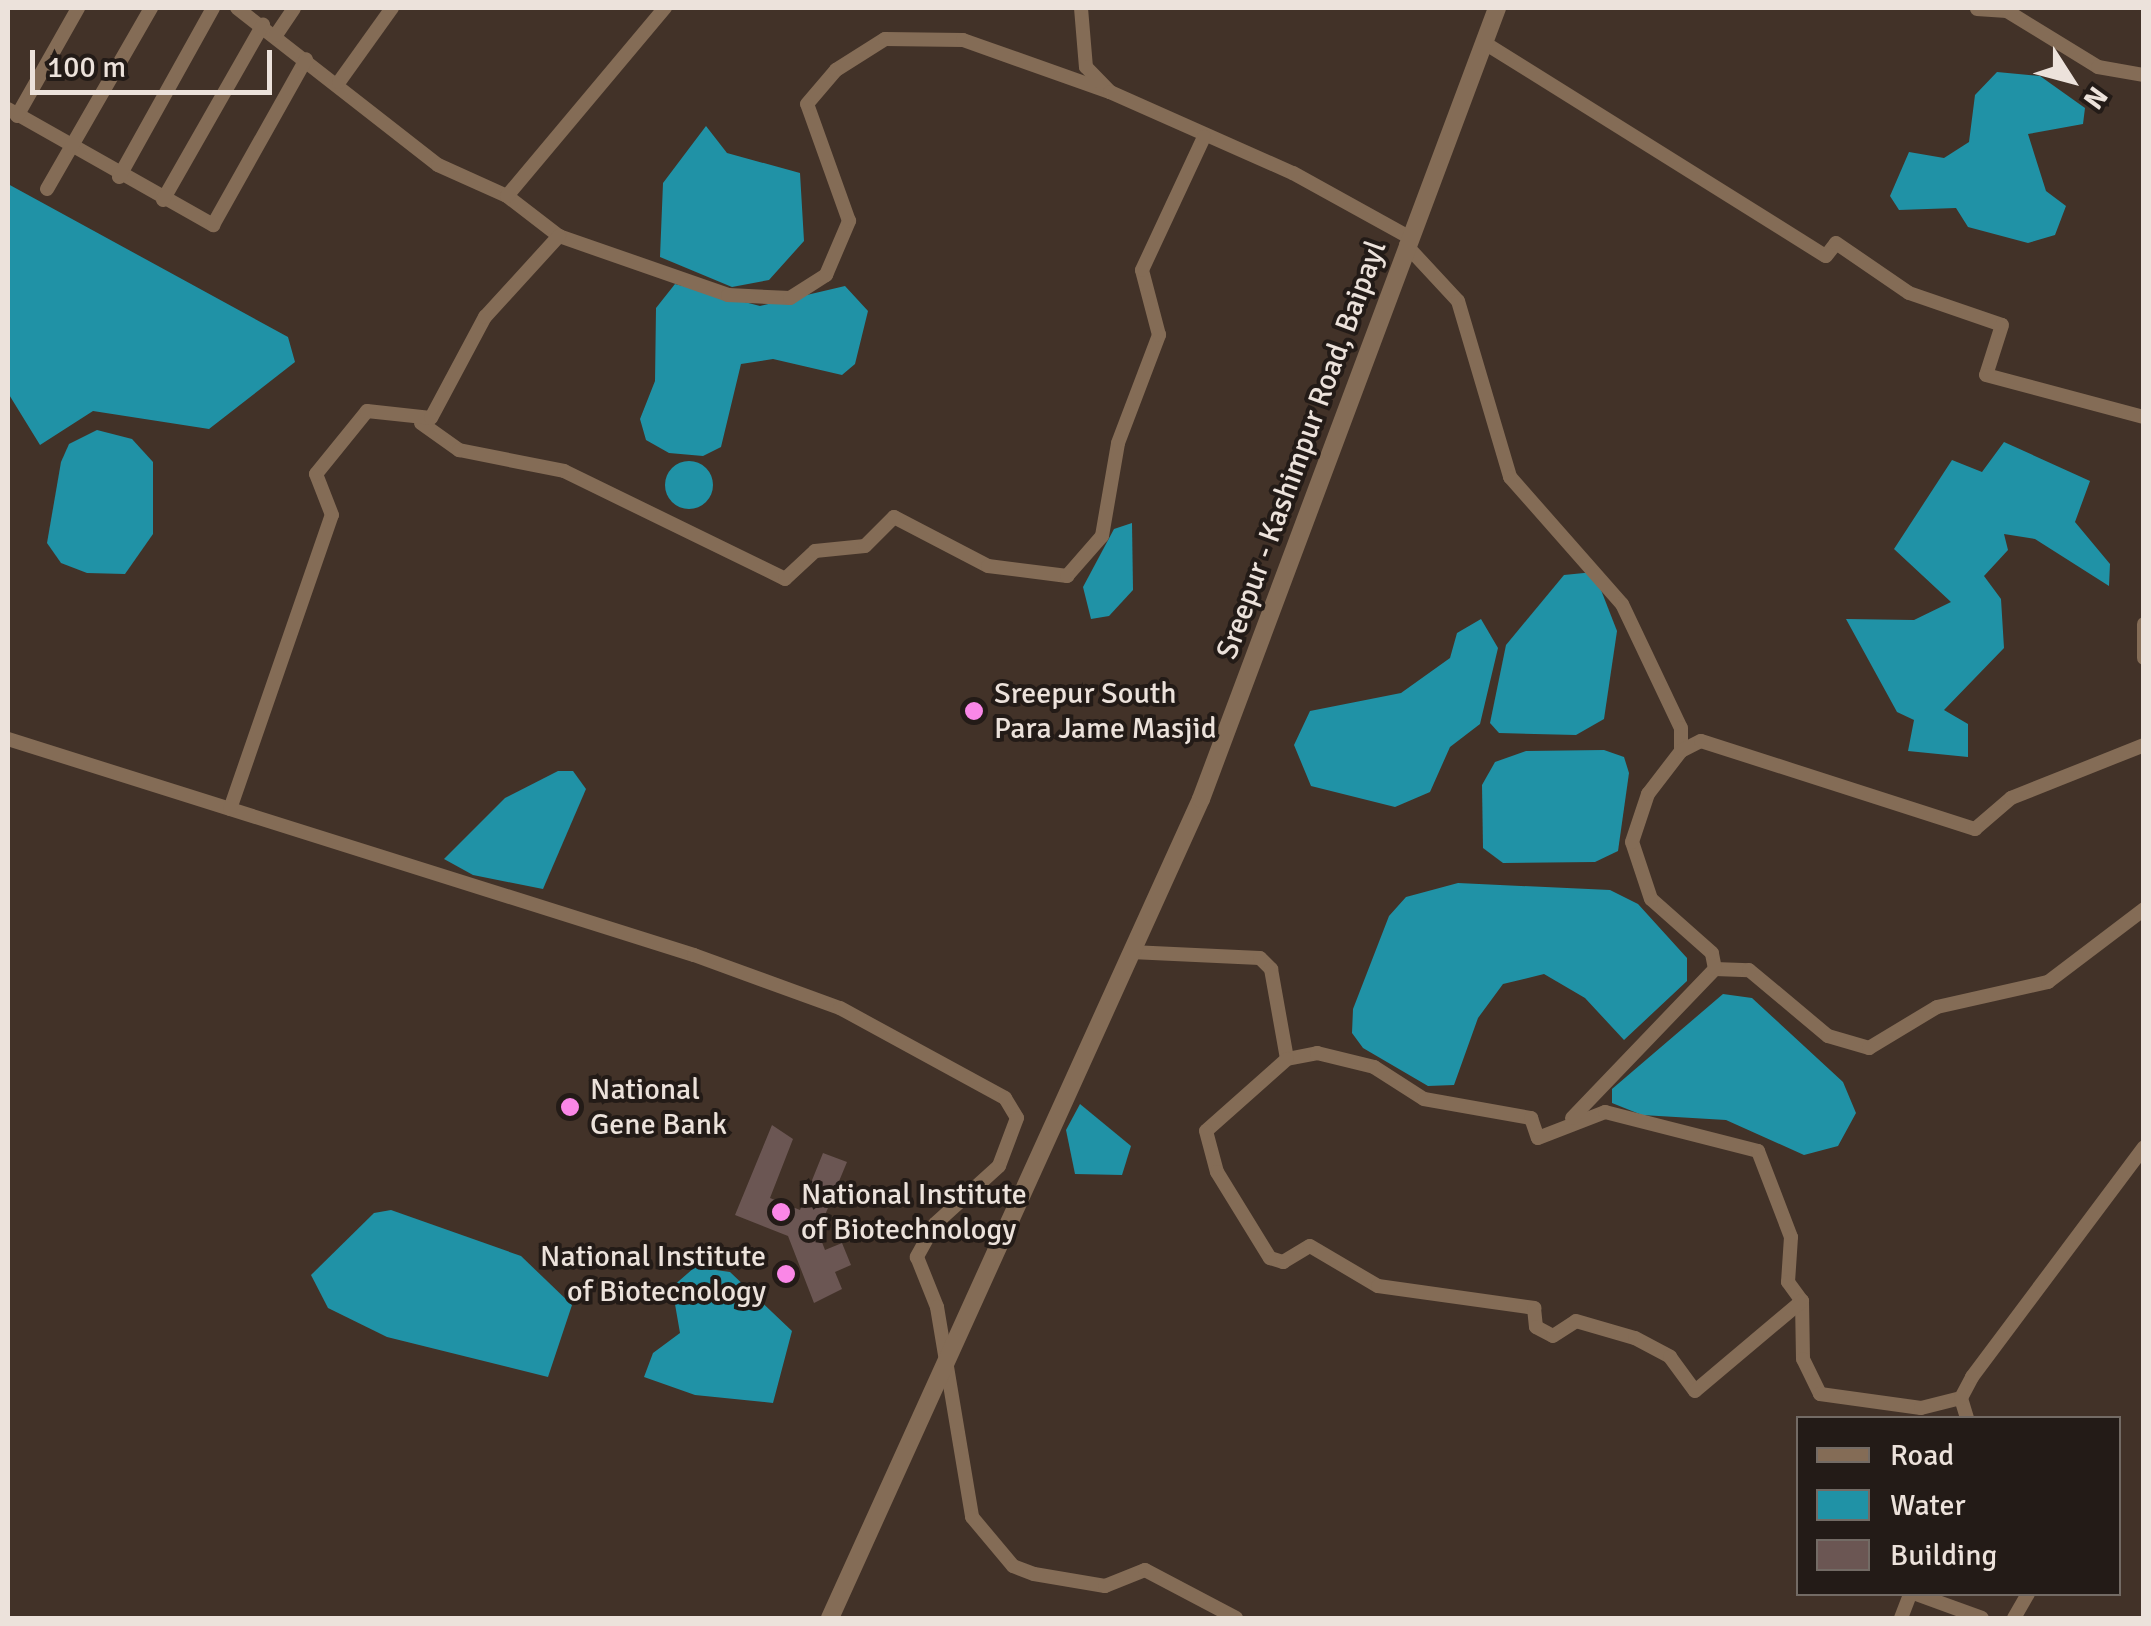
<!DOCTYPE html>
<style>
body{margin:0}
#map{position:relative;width:2151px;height:1626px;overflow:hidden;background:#423228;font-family:Signika,sans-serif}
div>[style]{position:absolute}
.water>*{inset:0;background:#2092a6}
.round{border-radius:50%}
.building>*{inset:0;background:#6b5653}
.minor>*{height:14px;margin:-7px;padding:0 7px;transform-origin:7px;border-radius:7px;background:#846c56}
.tertiary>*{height:18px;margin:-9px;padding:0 9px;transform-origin:9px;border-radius:9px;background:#846c56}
.dots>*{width:28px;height:28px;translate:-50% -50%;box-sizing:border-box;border:5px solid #231b17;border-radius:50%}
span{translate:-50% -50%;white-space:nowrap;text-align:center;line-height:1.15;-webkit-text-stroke:8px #231b17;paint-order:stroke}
.street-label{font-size:30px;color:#ece2db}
.poi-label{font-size:30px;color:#ece2db}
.left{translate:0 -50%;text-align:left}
.right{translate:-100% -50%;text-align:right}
.frame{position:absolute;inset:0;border:10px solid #ece2db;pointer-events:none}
.legend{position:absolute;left:1796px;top:1416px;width:325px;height:180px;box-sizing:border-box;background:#231b17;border:2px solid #736b65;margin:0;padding:12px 18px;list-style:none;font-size:30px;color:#ece2db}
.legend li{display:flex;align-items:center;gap:20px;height:50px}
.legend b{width:50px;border:2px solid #736b65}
.north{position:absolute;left:2021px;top:30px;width:100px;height:100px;-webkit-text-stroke:8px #231b17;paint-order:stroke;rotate:126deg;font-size:28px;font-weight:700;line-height:40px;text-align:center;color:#ece2db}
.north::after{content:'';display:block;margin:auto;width:35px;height:45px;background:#ece2db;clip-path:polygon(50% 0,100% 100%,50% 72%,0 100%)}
.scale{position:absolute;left:30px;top:50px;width:242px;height:45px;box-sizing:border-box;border:5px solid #ece2db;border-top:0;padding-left:12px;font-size:30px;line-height:35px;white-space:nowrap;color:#ece2db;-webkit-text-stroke:8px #231b17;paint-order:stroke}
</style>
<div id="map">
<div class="water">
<div style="clip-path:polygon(1997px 72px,2040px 76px,2085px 108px,2083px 124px,2028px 134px,2046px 191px,2066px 206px,2055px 235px,2028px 243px,1968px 227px,1956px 208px,1899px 210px,1890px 196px,1909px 152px,1944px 158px,1969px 142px,1975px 95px)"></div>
<div style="clip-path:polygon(706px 126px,727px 153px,800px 173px,804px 241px,769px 280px,732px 287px,660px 257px,663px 183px)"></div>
<div style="clip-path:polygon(8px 184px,288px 337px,295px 362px,209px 429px,93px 411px,40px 445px,8px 393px)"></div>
<div style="clip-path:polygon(675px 284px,760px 306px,845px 286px,868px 311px,855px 364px,842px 375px,773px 359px,741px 364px,721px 447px,703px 456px,669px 453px,646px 440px,640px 419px,655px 381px,656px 308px)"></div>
<div style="clip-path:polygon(97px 430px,132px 439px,153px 462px,153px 534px,125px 574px,87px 573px,61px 563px,47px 543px,61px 462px,69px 444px)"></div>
<div style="clip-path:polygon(2004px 442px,2090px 481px,2075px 522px,2110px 564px,2109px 586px,2035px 539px,2004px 534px,2008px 550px,1984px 576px,2001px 599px,2004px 648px,1944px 710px,1968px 724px,1968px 757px,1908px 751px,1914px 720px,1897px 712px,1846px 619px,1914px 620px,1951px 602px,1894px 549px,1952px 460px,1982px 472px)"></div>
<div class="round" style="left:665px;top:461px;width:48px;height:48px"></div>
<div style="clip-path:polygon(1132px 523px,1133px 590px,1109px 616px,1091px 619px,1083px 587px,1114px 529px)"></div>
<div style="clip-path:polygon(1594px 572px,1617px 631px,1604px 719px,1576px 735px,1499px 733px,1490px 723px,1506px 645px,1564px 575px)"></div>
<div style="clip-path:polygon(1481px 619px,1498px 648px,1480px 724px,1450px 747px,1430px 792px,1395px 807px,1311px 786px,1294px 745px,1310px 711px,1401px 693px,1450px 658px,1457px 633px)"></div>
<div style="clip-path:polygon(1604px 750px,1624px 757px,1629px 773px,1618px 851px,1595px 862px,1503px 863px,1483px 848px,1482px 785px,1495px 762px,1526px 751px)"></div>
<div style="clip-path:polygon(558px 771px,573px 771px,586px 789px,543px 889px,473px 875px,444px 859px,505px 798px)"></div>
<div style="clip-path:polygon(1458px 883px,1610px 890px,1638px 904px,1687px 958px,1687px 981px,1624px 1040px,1585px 998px,1544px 974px,1503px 984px,1478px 1018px,1454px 1085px,1428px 1086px,1363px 1048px,1352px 1033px,1353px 1009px,1389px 916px,1406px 897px)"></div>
<div style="clip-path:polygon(1723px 994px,1752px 998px,1843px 1082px,1856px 1113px,1838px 1146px,1804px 1155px,1726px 1120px,1642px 1115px,1612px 1103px,1612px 1089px)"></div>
<div style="clip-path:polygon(1080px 1104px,1131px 1146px,1122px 1175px,1075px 1174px,1066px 1130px)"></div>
<div style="clip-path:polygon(391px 1210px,521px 1256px,572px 1305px,548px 1377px,387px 1337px,328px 1308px,311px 1275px,374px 1213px)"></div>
<div style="clip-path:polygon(695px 1267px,730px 1272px,792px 1331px,773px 1403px,695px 1395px,644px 1377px,653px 1353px,680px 1333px,672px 1287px)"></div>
</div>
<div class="building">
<div style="clip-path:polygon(772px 1125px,793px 1139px,770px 1198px,800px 1210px,823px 1153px,847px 1162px,818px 1232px,825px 1250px,842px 1243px,851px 1265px,835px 1272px,842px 1289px,814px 1303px,788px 1236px,735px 1215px)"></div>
</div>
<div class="minor">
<div style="left:237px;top:8px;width:255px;rotate:38deg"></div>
<div style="left:438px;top:165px;width:76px;rotate:24.2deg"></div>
<div style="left:507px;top:196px;width:66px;rotate:37.6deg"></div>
<div style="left:559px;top:236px;width:179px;rotate:19.2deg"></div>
<div style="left:728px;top:295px;width:62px;rotate:2.8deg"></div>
<div style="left:790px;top:298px;width:43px;rotate:-32.6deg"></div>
<div style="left:826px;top:275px;width:59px;rotate:-66.9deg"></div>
<div style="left:849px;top:221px;width:124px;rotate:-109.7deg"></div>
<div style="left:807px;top:104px;width:45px;rotate:-49.5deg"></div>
<div style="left:836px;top:70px;width:58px;rotate:-32.3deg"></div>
<div style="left:885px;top:39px;width:78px;rotate:0.7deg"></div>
<div style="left:963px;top:40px;width:156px;rotate:19.5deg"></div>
<div style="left:1081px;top:8px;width:59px;rotate:85.2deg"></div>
<div style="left:1086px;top:67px;width:35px;rotate:46deg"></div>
<div style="left:1110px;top:92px;width:200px;rotate:23.9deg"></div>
<div style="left:1293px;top:173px;width:132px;rotate:28.9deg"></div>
<div style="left:1977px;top:9px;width:30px;rotate:4deg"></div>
<div style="left:2007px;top:11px;width:107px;rotate:31.6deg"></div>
<div style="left:2098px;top:67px;width:47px;rotate:9.9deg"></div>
<div style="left:276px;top:35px;width:32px;rotate:-56deg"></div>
<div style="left:1483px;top:42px;width:404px;rotate:32deg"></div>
<div style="left:1826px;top:256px;width:16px;rotate:-52deg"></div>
<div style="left:1836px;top:243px;width:88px;rotate:34.4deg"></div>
<div style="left:1909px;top:293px;width:98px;rotate:19deg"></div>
<div style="left:2002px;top:325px;width:52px;rotate:107.7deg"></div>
<div style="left:1986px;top:375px;width:163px;rotate:14.9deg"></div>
<div style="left:339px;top:82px;width:91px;rotate:-54.4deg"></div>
<div style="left:8px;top:109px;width:236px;rotate:29.5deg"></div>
<div style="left:213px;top:225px;width:190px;rotate:-60.7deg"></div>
<div style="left:17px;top:116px;width:124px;rotate:-60.5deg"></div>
<div style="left:119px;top:177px;width:193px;rotate:-60.9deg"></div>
<div style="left:47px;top:189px;width:209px;rotate:-60.1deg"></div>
<div style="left:507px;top:196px;width:246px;rotate:-50deg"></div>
<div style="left:163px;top:200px;width:202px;rotate:-60.3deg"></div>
<div style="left:1406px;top:245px;width:76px;rotate:47.1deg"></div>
<div style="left:1458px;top:301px;width:184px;rotate:73.5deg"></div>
<div style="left:1510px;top:477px;width:169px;rotate:48.6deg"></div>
<div style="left:1622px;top:604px;width:137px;rotate:64.6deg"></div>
<div style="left:1681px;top:728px;width:23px;rotate:90deg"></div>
<div style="left:421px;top:423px;width:47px;rotate:35.4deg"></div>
<div style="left:459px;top:450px;width:107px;rotate:11.3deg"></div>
<div style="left:564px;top:471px;width:246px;rotate:26deg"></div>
<div style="left:785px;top:579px;width:41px;rotate:-43deg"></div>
<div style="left:815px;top:551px;width:50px;rotate:-5.7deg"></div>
<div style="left:865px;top:546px;width:41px;rotate:-45deg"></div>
<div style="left:894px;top:517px;width:106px;rotate:27.5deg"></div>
<div style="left:988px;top:566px;width:80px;rotate:7.2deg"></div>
<div style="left:1067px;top:576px;width:53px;rotate:-48.8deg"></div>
<div style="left:1102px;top:536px;width:94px;rotate:-80.2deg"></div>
<div style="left:1118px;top:443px;width:116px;rotate:-69.2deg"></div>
<div style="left:1159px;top:335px;width:67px;rotate:-104.7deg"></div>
<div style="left:1142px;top:270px;width:147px;rotate:-65deg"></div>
<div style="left:2144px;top:624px;width:34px;rotate:90deg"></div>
<div style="left:8px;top:739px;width:719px;rotate:17.48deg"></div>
<div style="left:694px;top:955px;width:155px;rotate:20deg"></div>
<div style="left:840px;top:1008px;width:188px;rotate:28.6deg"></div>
<div style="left:1005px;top:1098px;width:23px;rotate:59deg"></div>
<div style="left:1017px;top:1118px;width:51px;rotate:110.6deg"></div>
<div style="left:999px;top:1166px;width:86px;rotate:137.8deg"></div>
<div style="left:935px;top:1224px;width:38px;rotate:119deg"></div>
<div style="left:917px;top:1257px;width:54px;rotate:68.2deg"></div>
<div style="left:937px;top:1307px;width:213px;rotate:80.5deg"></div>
<div style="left:972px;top:1517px;width:64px;rotate:50.1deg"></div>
<div style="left:1013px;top:1566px;width:22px;rotate:21deg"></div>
<div style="left:1034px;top:1574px;width:72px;rotate:9.6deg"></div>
<div style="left:1105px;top:1586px;width:43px;rotate:-21.8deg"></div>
<div style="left:1145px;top:1570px;width:103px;rotate:27.8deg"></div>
<div style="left:230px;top:809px;width:311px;rotate:-70.9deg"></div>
<div style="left:332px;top:515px;width:44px;rotate:-111.3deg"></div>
<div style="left:316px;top:474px;width:81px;rotate:-51deg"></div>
<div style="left:367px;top:411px;width:64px;rotate:6.2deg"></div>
<div style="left:431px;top:418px;width:115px;rotate:-61.9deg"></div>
<div style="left:485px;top:317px;width:110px;rotate:-47.6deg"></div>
<div style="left:1131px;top:952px;width:129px;rotate:2.7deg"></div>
<div style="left:1260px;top:958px;width:16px;rotate:45deg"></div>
<div style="left:1271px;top:969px;width:91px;rotate:79.9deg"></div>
<div style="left:1287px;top:1059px;width:31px;rotate:-11deg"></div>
<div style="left:1317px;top:1053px;width:59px;rotate:13.8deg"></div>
<div style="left:1374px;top:1067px;width:59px;rotate:32.6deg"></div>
<div style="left:1424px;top:1099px;width:109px;rotate:10.1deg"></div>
<div style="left:1531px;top:1118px;width:21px;rotate:71deg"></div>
<div style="left:1538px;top:1138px;width:72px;rotate:-21.2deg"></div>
<div style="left:1605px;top:1112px;width:158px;rotate:14.3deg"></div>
<div style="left:1758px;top:1151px;width:92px;rotate:69deg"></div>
<div style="left:1791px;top:1237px;width:45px;rotate:93.8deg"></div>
<div style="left:1788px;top:1282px;width:24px;rotate:54deg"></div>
<div style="left:1802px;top:1301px;width:58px;rotate:89deg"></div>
<div style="left:1803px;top:1359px;width:39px;rotate:64deg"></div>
<div style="left:1820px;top:1394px;width:102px;rotate:7.9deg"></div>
<div style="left:1921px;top:1408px;width:41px;rotate:-14deg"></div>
<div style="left:1715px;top:969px;width:34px;rotate:2deg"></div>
<div style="left:1749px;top:970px;width:103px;rotate:39.9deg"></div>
<div style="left:1828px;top:1036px;width:43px;rotate:16.3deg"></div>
<div style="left:1869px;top:1048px;width:79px;rotate:-31.1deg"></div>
<div style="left:1937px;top:1007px;width:114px;rotate:-12.7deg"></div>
<div style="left:2048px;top:982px;width:121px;rotate:-37.2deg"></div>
<div style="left:1287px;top:1059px;width:108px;rotate:138.4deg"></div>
<div style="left:1206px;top:1131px;width:42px;rotate:75deg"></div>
<div style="left:1217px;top:1172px;width:101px;rotate:58.4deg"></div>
<div style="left:1270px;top:1258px;width:14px;rotate:17deg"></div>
<div style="left:1283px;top:1262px;width:31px;rotate:-31deg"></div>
<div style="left:1310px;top:1246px;width:79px;rotate:30.5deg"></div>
<div style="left:1378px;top:1286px;width:158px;rotate:8deg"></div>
<div style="left:1534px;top:1308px;width:19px;rotate:84deg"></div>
<div style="left:1536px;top:1327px;width:19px;rotate:28deg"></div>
<div style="left:1553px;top:1336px;width:27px;rotate:-33deg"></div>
<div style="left:1576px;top:1321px;width:61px;rotate:16.1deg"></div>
<div style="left:1635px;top:1338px;width:40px;rotate:28deg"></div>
<div style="left:1670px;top:1357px;width:42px;rotate:53.7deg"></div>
<div style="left:1695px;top:1391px;width:140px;rotate:-40.1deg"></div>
<div style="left:1572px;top:1118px;width:207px;rotate:-46.2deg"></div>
<div style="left:1715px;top:969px;width:16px;rotate:-101deg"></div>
<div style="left:1712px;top:953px;width:81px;rotate:-138.5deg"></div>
<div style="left:1651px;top:899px;width:60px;rotate:-108.4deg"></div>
<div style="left:1632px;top:842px;width:51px;rotate:-71.6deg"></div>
<div style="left:1648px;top:794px;width:54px;rotate:-52.5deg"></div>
<div style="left:1681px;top:751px;width:22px;rotate:-27deg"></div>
<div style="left:1701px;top:741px;width:288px;rotate:17.8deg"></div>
<div style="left:1975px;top:829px;width:48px;rotate:-40.7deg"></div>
<div style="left:2011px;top:798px;width:143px;rotate:-21.7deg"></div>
<div style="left:1967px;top:1418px;width:21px;rotate:-107deg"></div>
<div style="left:1961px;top:1398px;width:24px;rotate:-62deg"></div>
<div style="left:1972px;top:1377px;width:287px;rotate:-53.2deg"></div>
<div style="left:1916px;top:1594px;width:70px;rotate:20deg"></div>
<div style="left:1901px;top:1618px;width:26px;rotate:-69deg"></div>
<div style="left:2014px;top:1618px;width:28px;rotate:-60deg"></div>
</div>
<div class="tertiary">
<div style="left:830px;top:1618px;width:899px;rotate:-65.63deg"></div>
<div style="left:1201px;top:799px;width:845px;rotate:-69.48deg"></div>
</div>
<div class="dots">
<div style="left:974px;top:711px;background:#fa87e7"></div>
<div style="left:570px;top:1107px;background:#fa87e7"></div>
<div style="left:781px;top:1212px;background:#fa87e7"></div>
<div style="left:786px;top:1274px;background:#fa87e7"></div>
</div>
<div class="street-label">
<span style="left:1302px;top:450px;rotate:-70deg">Sreepur - Kashimpur Road, Baipayl</span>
</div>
<div class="poi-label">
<span class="left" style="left:994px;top:711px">Sreepur South<br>Para Jame Masjid</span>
<span class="left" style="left:590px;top:1107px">National<br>Gene Bank</span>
<span class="left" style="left:801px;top:1212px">National Institute<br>of Biotechnology</span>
<span class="right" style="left:766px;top:1274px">National Institute<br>of Biotecnology</span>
</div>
<div class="frame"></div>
<ul class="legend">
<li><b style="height:12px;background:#846c56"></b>Road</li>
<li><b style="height:28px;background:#2092a6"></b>Water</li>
<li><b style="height:28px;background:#6b5653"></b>Building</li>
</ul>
<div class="north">N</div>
<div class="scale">100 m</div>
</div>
